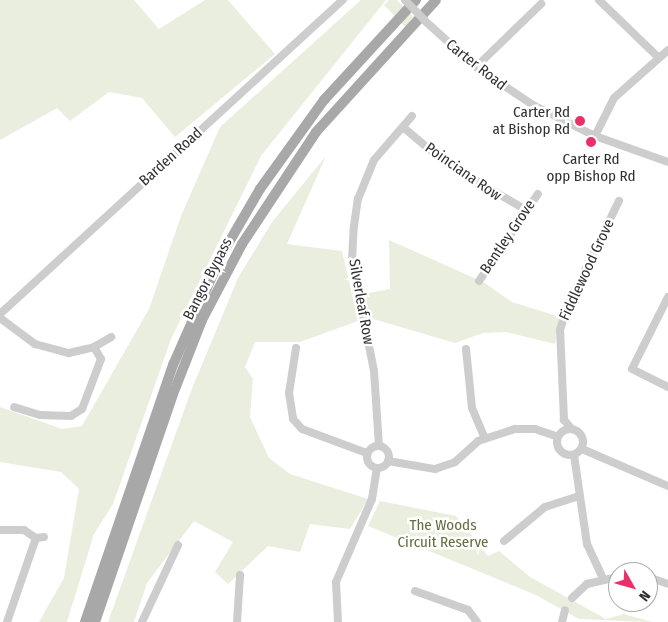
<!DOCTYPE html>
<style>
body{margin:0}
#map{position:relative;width:668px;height:622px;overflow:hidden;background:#fff;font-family:"Fira Sans Condensed",sans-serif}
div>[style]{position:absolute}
.green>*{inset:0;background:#eaeede}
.minor>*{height:8px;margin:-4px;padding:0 4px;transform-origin:4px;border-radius:4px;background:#cdcdcd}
.minor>.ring{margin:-4px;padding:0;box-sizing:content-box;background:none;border:8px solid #cdcdcd;border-radius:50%}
.major>*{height:10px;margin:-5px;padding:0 5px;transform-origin:5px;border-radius:5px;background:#a8a8a8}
.minor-bridge>*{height:8px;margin:-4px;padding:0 4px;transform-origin:4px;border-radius:4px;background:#cdcdcd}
.dots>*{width:14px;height:14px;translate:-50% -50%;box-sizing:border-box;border:2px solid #fff;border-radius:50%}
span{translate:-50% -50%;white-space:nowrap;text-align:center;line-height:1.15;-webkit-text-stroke:5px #fff;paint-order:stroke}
.street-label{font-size:15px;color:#303030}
.poi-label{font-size:15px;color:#303030}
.right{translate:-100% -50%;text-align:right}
.park-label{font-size:15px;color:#5f6e3c}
.north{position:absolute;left:608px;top:562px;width:50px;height:50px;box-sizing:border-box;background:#fff;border:1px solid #acacac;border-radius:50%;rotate:128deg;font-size:14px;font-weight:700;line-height:20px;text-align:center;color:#303030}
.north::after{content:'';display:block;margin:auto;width:18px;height:22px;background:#e93168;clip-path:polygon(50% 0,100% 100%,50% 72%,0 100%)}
</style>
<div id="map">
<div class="green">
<div style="clip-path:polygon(0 0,134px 0,159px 29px,205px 0,228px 0,275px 54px,175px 137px,142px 98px,109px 92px,70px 121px,57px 108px,0 140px)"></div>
<div style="clip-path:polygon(361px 0,386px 0,261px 156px,171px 339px,113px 504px,94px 534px,67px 622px,39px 622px,64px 578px,79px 489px,61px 472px,0 462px,0 407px,62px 429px,82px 426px,149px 309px,181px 216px,220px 127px)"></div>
<div style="clip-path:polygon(389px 0,397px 0,420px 24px,411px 33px,384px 5px)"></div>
<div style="clip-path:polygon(326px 156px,287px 244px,342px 251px,358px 321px,300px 342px,255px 342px,245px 367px,253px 379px,250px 417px,269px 458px,290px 474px,368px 499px,350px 529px,310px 524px,300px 552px,268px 546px,228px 584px,215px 572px,233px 542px,194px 521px,147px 583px,134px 622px,108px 622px,191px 391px,238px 278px,272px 222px)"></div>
<div style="clip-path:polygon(389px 240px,483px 282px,512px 302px,560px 317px,555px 344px,506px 332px,483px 333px,455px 343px,370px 318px,363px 294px,390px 289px)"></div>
<div style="clip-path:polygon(380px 501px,456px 516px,488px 556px,499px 551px,530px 577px,606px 619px,624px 614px,652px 622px,579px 619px,536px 595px,368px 526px)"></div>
</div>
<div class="minor">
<div style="left:599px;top:0;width:81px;rotate:44deg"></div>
<div style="left:424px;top:20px;width:70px;rotate:42.1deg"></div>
<div style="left:476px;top:67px;width:69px;rotate:33.7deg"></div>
<div style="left:533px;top:105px;width:69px;rotate:26.6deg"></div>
<div style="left:595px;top:136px;width:77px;rotate:19.6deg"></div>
<div style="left:476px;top:67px;width:91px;rotate:-44.1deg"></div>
<div style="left:403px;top:127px;width:52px;rotate:40.4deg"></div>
<div style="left:443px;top:161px;width:96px;rotate:30.6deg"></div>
<div style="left:595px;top:136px;width:42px;rotate:-63.4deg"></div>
<div style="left:614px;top:98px;width:72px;rotate:-41.6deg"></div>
<div style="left:479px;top:281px;width:105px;rotate:-55.9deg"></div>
<div style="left:668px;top:297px;width:80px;rotate:116.6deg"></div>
<div style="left:632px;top:369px;width:40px;rotate:26.6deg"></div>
<div style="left:0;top:314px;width:465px;rotate:-42.5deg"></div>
<div style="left:0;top:318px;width:44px;rotate:36.6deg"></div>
<div style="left:35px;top:344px;width:35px;rotate:15deg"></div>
<div style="left:69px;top:353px;width:26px;rotate:-13deg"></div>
<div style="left:94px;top:347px;width:14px;rotate:60deg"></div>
<div style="left:101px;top:359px;width:53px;rotate:110.8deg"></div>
<div style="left:82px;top:409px;width:13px;rotate:148deg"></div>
<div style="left:71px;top:416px;width:31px;rotate:-178deg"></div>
<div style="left:40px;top:415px;width:27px;rotate:-163deg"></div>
<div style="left:94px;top:347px;width:20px;rotate:-30deg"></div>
<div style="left:296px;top:348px;width:46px;rotate:98.8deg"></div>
<div style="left:289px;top:393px;width:26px;rotate:81deg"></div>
<div style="left:293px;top:419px;width:13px;rotate:48deg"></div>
<div style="left:302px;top:429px;width:69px;rotate:20.3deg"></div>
<div style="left:466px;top:349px;width:59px;rotate:84.2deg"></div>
<div style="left:472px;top:408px;width:33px;rotate:67deg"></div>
<div style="left:571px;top:428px;width:11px;rotate:-131deg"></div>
<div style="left:564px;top:420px;width:90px;rotate:-92.5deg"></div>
<div style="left:560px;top:330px;width:26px;rotate:-72deg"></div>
<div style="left:568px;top:305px;width:116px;rotate:-63.9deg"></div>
<div class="ring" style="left:557px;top:429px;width:18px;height:18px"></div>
<div class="ring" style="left:367px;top:446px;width:14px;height:14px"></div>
<div style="left:379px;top:446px;width:75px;rotate:-93.8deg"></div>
<div style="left:374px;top:371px;width:113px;rotate:-101.2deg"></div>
<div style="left:352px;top:260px;width:34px;rotate:-87deg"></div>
<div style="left:354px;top:226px;width:27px;rotate:-82deg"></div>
<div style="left:358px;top:199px;width:42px;rotate:-67.7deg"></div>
<div style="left:374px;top:160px;width:58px;rotate:-49.2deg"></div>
<div style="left:582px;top:449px;width:94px;rotate:23.3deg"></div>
<div style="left:574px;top:455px;width:90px;rotate:81.7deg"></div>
<div style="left:587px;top:544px;width:38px;rotate:65deg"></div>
<div style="left:388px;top:461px;width:48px;rotate:9.7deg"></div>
<div style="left:435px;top:469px;width:21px;rotate:-19deg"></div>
<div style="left:455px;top:462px;width:31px;rotate:-42deg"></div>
<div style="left:478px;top:441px;width:39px;rotate:-18deg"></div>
<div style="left:515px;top:429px;width:20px"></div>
<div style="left:535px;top:429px;width:24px;rotate:19deg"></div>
<div style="left:0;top:530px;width:24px"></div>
<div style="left:24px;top:530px;width:14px;rotate:34deg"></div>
<div style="left:36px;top:538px;width:8px;rotate:-7deg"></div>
<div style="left:504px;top:541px;width:53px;rotate:-39.7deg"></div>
<div style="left:545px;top:507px;width:35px;rotate:-18deg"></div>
<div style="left:648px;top:577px;width:21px;rotate:19deg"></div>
<div style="left:415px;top:591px;width:56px;rotate:19.7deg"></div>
<div style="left:468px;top:610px;width:15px;rotate:53deg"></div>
<div style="left:572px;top:598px;width:21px;rotate:-43deg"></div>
<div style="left:587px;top:584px;width:32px;rotate:-13deg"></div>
<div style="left:7px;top:622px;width:89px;rotate:-71deg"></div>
<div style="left:142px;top:622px;width:85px;rotate:-64.9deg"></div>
<div style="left:237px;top:622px;width:47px;rotate:-86.3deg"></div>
<div style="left:338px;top:622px;width:40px;rotate:-92.9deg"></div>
<div style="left:336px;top:582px;width:90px;rotate:-66.6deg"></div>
<div style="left:372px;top:499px;width:31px;rotate:-81deg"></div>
<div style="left:562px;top:622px;width:12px;rotate:-76deg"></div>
</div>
<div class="major">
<div style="left:85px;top:622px;width:272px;rotate:-71.1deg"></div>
<div style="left:173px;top:365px;width:119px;rotate:-66.2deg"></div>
<div style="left:221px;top:256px;width:78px;rotate:-59.8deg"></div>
<div style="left:260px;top:189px;width:110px;rotate:-54.3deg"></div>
<div style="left:324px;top:100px;width:136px;rotate:-47.4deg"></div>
<div style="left:95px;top:622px;width:246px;rotate:-71.1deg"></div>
<div style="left:175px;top:389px;width:74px;rotate:-68.6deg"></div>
<div style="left:202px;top:320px;width:86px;rotate:-62.2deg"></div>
<div style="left:242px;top:244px;width:134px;rotate:-56.5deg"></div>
<div style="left:316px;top:132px;width:178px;rotate:-47.7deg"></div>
</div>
<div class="minor-bridge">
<div style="left:405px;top:0;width:28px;rotate:46deg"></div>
</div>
<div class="dots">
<div style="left:580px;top:121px;background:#e93168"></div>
<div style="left:591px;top:142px;background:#e93168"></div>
</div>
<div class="street-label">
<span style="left:476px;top:65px;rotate:38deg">Carter Road</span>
<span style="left:171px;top:157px;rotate:-42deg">Barden Road</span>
<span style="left:463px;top:172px;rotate:35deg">Poinciana Row</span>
<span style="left:508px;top:237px;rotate:-56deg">Bentley Grove</span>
<span style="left:587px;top:270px;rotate:-65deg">Fiddlewood Grove</span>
<span style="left:208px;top:279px;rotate:-63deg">Bangor Bypass</span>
<span style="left:361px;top:302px;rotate:80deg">Silverleaf Row</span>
</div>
<div class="poi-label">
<span class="right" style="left:570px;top:121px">Carter Rd<br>at Bishop Rd</span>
<span style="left:591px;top:168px">Carter Rd<br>opp Bishop Rd</span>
</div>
<div class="park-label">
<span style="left:443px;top:534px">The Woods<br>Circuit Reserve</span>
</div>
<div class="north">N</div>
</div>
